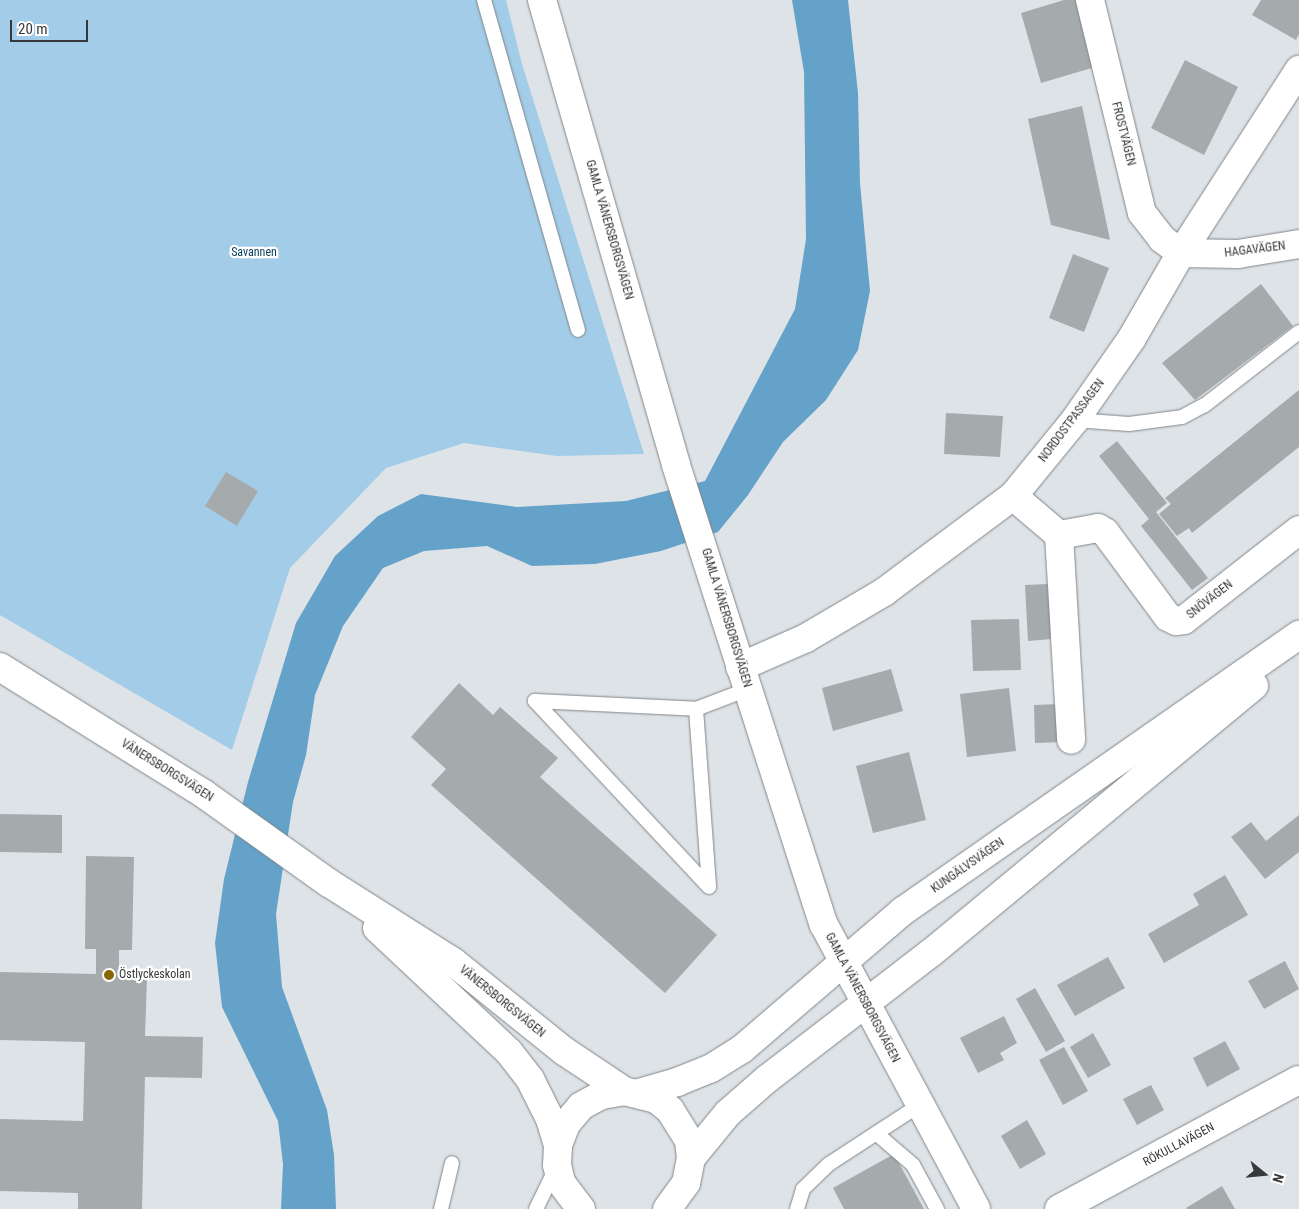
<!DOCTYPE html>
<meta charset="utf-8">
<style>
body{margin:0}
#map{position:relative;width:1299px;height:1209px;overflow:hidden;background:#dee3e7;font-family:"Roboto Condensed",sans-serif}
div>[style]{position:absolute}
.green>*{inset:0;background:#a3cce8}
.water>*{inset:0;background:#64a2c9}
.building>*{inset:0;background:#a5aaad}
.roads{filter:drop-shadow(0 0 1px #82868a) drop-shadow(0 0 1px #82868a)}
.service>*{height:14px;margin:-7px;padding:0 7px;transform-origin:7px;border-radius:7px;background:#fff}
.minor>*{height:28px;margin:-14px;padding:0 14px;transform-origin:14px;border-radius:14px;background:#fff}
.secondary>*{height:28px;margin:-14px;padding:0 14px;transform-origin:14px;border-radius:14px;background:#fff}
.dots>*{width:14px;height:14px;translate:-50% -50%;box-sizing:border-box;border:2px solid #fff;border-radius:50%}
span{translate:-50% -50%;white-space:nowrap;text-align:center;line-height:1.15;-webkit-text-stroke:4.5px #fff;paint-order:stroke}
.street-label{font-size:12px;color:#36383a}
.park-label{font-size:12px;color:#0d405b}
.poi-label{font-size:12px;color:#36383a}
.left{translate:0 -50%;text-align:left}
.north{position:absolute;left:1239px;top:1149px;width:50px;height:50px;-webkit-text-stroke:4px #fff;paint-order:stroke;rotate:107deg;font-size:14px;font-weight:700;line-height:20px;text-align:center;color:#36383a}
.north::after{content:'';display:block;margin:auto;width:18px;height:22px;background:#36383a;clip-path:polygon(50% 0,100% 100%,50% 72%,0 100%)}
.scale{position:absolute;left:10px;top:20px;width:78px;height:22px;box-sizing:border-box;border:2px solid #36383a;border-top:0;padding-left:6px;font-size:15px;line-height:18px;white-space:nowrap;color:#36383a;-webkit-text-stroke:4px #fff;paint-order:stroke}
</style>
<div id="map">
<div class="green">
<div style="clip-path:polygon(0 0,506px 0,522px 64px,644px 454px,557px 456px,464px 443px,386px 468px,290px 568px,232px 750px,0 615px)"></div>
</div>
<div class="water">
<div style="clip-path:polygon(792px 0,848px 0,858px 93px,860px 183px,870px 291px,858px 350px,826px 400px,783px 442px,748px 495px,718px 532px,661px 551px,595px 564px,532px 566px,487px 546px,424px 551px,383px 568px,343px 626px,315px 695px,306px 755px,293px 802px,276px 914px,282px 987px,327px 1110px,334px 1155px,336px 1209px,281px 1209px,283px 1164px,278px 1121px,222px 1007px,215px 943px,224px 879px,248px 782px,296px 623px,335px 556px,378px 516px,421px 494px,517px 507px,626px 501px,705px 481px,795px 309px,806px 239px,804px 72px)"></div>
</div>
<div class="building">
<div style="clip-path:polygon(1064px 0,1076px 0,1095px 67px,1041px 83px,1021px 13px)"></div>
<div style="clip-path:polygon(1261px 0,1299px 0,1299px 34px,1296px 40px,1252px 15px)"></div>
<div style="clip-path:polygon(1185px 60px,1238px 87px,1204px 155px,1151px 128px)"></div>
<div style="clip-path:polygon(1082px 106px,1110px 240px,1051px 225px,1028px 119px)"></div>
<div style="clip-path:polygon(1073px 254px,1109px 268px,1084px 332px,1049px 318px)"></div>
<div style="clip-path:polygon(1261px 284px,1293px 326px,1195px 400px,1162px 363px)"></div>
<div style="clip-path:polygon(1299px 390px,1299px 447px,1192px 533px,1189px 528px,1177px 536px,1159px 514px,1171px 504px,1165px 498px)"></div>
<div style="clip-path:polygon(946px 413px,1003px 416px,1000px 457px,944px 454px)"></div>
<div style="clip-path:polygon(1117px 441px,1167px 503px,1156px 512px,1208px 578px,1192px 590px,1141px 526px,1149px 519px,1099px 456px)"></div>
<div style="clip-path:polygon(226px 472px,258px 491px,237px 526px,205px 506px)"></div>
<div style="clip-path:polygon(1049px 584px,1052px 639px,1028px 641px,1025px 585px)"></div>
<div style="clip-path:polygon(1019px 619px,1021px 670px,973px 671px,971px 620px)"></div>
<div style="clip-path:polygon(891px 669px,903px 711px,833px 731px,822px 688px)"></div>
<div style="clip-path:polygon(459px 683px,493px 715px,500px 707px,558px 758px,540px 777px,717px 935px,665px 993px,431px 785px,446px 769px,411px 737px)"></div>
<div style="clip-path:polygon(1009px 688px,1016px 751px,967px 757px,960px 694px)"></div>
<div style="clip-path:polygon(1061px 704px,1062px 742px,1035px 743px,1034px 705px)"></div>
<div style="clip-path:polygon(909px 752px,926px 820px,873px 833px,856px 766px)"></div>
<div style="clip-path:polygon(0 814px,62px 815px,62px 853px,0 852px)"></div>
<div style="clip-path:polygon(1299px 815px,1299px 852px,1265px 879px,1231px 837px,1251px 822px,1266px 841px)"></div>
<div style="clip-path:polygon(86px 856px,134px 857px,132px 950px,119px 950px,119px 973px,141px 973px,141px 979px,147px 979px,145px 1036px,203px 1037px,202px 1078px,145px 1077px,142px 1209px,78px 1209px,78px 1193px,0 1191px,0 1119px,83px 1121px,85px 1042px,0 1040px,0 972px,96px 974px,96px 949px,85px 949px)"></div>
<div style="clip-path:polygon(1225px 875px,1248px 915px,1164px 963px,1148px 934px,1199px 905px,1193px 894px)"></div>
<div style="clip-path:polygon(1108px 957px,1125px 988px,1075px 1016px,1057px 985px)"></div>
<div style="clip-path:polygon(1285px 961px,1299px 989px,1264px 1009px,1248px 981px)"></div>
<div style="clip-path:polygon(1035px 988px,1065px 1041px,1046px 1052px,1016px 999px)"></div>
<div style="clip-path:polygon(1004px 1016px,1017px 1043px,1000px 1053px,1004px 1060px,978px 1073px,960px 1038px)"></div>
<div style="clip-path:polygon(1093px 1033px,1111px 1065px,1088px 1078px,1070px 1047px)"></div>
<div style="clip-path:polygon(1225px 1041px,1240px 1069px,1207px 1087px,1193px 1058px)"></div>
<div style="clip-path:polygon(1064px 1047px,1088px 1091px,1063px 1105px,1039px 1060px)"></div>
<div style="clip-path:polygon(1151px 1085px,1164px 1110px,1137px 1125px,1123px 1099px)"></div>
<div style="clip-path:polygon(1027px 1120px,1046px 1154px,1020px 1169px,1001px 1136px)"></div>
<div style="clip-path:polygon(894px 1154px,924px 1209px,844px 1209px,833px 1188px)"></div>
<div style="clip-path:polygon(1222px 1186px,1235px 1209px,1187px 1209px,1186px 1208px)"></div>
</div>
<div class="roads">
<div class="service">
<div style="left:484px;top:0;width:343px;rotate:74.1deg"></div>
<div style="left:1075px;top:420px;width:54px;rotate:4.2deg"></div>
<div style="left:1129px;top:424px;width:53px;rotate:-7.5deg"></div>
<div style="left:1182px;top:417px;width:26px;rotate:-28deg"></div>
<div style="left:1205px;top:405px;width:119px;rotate:-37.8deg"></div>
<div style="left:696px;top:709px;width:178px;rotate:85.8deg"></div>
<div style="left:709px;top:887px;width:255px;rotate:-133.1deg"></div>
<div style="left:535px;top:701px;width:161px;rotate:2.8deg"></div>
<div style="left:696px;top:709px;width:56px;rotate:-21deg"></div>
<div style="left:877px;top:1134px;width:48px;rotate:40.7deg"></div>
<div style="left:913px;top:1165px;width:50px;rotate:61.4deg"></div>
<div style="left:441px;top:1209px;width:47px;rotate:-76.6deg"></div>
<div style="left:536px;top:1209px;width:43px;rotate:-64deg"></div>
<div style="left:797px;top:1209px;width:21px;rotate:-73deg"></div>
<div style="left:803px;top:1189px;width:36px;rotate:-44deg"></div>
<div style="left:829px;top:1164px;width:106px;rotate:-33.1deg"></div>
</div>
<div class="minor">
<div style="left:542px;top:0;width:484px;rotate:73.9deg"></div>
<div style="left:676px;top:465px;width:483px;rotate:72.2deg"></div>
<div style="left:824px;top:925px;width:322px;rotate:61.8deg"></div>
<div style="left:1090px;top:0;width:219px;rotate:76.3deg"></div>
<div style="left:1142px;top:213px;width:33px;rotate:52deg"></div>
<div style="left:1162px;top:239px;width:24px;rotate:36deg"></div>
<div style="left:1181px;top:253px;width:57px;rotate:1deg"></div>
<div style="left:1238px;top:254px;width:62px;rotate:-9.3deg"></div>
<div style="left:1013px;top:496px;width:60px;rotate:40.3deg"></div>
<div style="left:1059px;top:535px;width:40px;rotate:-10deg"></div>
<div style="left:1098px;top:528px;width:8px;rotate:30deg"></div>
<div style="left:1105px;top:532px;width:106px;rotate:53.5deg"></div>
<div style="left:1168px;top:617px;width:9px;rotate:27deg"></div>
<div style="left:1176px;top:621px;width:8px;rotate:-7deg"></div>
<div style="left:1184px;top:620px;width:146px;rotate:-38deg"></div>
<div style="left:1059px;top:535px;width:205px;rotate:86.6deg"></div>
<div style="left:740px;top:667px;width:72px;rotate:-23.7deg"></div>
<div style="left:806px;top:638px;width:91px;rotate:-30.5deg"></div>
<div style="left:884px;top:592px;width:161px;rotate:-36.7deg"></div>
<div style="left:1013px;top:496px;width:98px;rotate:-50.8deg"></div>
<div style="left:1075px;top:420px;width:100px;rotate:-55.2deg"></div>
<div style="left:1132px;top:338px;width:98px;rotate:-60deg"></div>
<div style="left:1181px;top:253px;width:218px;rotate:-57.2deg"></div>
<div style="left:1059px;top:1209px;width:272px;rotate:-28.3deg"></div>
</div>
<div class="secondary">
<div style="left:0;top:667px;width:240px;rotate:31.9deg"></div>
<div style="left:204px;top:794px;width:153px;rotate:35.5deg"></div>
<div style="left:329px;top:883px;width:146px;rotate:32.4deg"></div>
<div style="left:452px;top:961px;width:144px;rotate:38.8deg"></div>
<div style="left:564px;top:1051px;width:72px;rotate:33.7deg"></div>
<div style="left:377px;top:928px;width:181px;rotate:43.2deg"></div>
<div style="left:509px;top:1052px;width:34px;rotate:52deg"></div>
<div style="left:530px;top:1079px;width:45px;rotate:63.4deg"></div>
<div style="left:550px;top:1119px;width:27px;rotate:73deg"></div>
<div style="left:639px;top:1093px;width:40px;rotate:-16deg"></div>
<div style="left:677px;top:1082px;width:35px;rotate:-22deg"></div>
<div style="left:710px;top:1069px;width:38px;rotate:-32deg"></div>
<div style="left:742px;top:1049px;width:212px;rotate:-40.6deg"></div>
<div style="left:903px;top:911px;width:483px;rotate:-34.9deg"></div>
<div style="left:691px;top:1158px;width:58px;rotate:-50.6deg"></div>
<div style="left:728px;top:1113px;width:52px;rotate:-41.1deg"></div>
<div style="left:767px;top:1079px;width:208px;rotate:-37.6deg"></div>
<div style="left:932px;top:952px;width:418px;rotate:-39.6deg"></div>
<div style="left:581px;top:1209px;width:34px;rotate:-127deg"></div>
<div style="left:561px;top:1182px;width:17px;rotate:-103deg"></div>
<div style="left:557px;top:1165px;width:20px;rotate:-87deg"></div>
<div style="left:558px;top:1145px;width:22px;rotate:-69deg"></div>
<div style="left:566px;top:1124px;width:23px;rotate:-50deg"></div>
<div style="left:581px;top:1106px;width:24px;rotate:-28deg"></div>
<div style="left:602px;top:1095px;width:22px;rotate:-10deg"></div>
<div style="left:624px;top:1091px;width:33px;rotate:14deg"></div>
<div style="left:656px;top:1099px;width:18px;rotate:38deg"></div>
<div style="left:670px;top:1110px;width:36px;rotate:58deg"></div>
<div style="left:689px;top:1140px;width:18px;rotate:84deg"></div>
<div style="left:691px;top:1158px;width:25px;rotate:101deg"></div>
<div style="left:686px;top:1183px;width:32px;rotate:126deg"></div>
</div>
</div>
<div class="dots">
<div style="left:109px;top:975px;background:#866702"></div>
</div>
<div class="street-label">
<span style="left:1123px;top:134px;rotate:76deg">FROSTVÄGEN</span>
<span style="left:609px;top:230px;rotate:74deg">GAMLA VÄNERSBORGSVÄGEN</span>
<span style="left:1255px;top:250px;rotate:-7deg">HAGAVÄGEN</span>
<span style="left:1072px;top:421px;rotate:-53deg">NORDOSTPASSAGEN</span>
<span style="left:1210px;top:600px;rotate:-38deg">SNÖVÄGEN</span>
<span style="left:726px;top:618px;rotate:73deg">GAMLA VÄNERSBORGSVÄGEN</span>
<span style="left:167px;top:771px;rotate:32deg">VÄNERSBORGSVÄGEN</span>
<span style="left:968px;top:866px;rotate:-35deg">KUNGÄLVSVÄGEN</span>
<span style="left:862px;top:998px;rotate:62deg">GAMLA VÄNERSBORGSVÄGEN</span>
<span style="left:502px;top:1002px;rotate:39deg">VÄNERSBORGSVÄGEN</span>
<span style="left:1179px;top:1145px;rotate:-28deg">RÖKULLAVÄGEN</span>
</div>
<div class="park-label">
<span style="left:254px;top:253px">Savannen</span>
</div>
<div class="poi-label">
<span class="left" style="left:119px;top:975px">Östlyckeskolan</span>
</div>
<div class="north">N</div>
<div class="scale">20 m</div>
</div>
